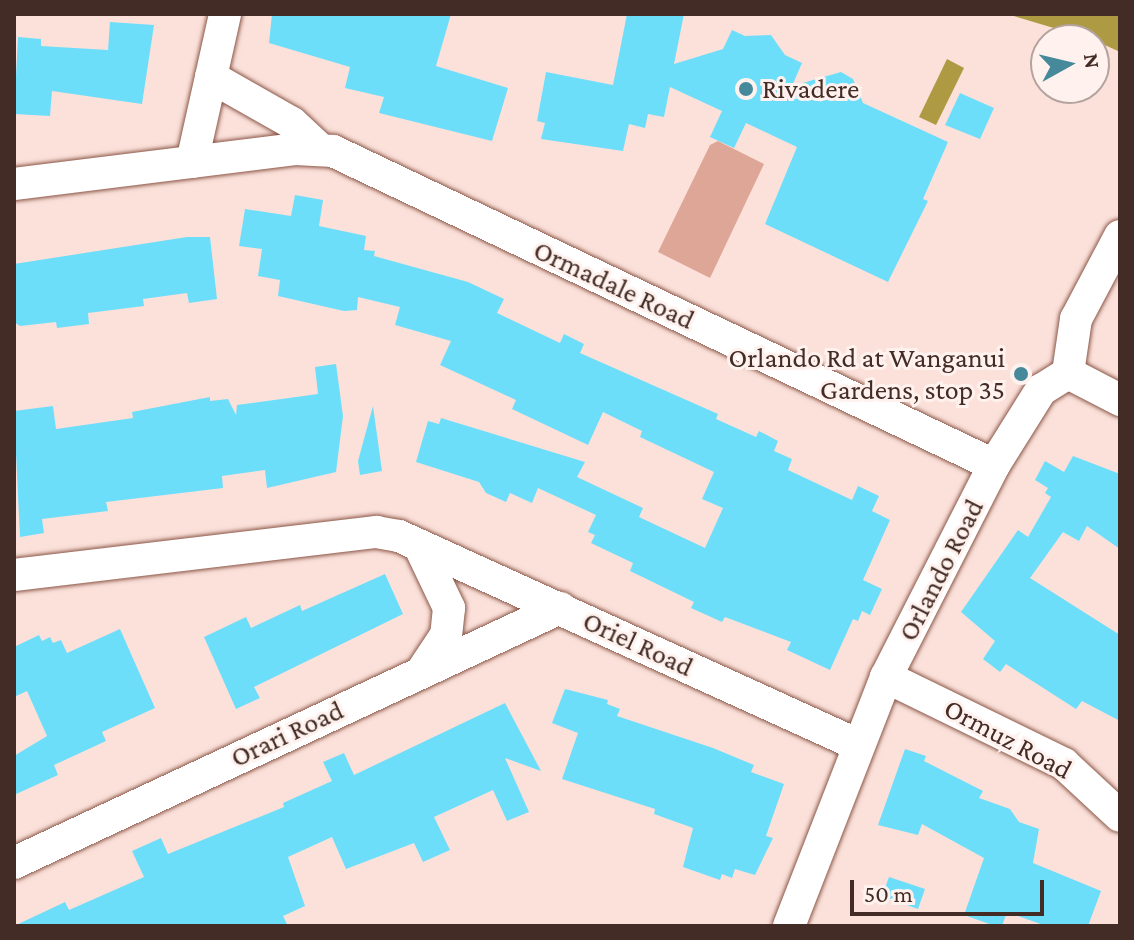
<!DOCTYPE html>
<style>
body{margin:0}
#map{position:relative;width:1134px;height:940px;overflow:hidden;background:#fbe1da;font-family:"Crimson Pro",serif}
div>[style]{position:absolute}
.green>*{inset:0;background:#dea696}
.water>*{inset:0;background:#ae9a43}
.building>*{inset:0;background:#6ddefa}
.roads{filter:drop-shadow(0 0 2px #8b5647) drop-shadow(0 0 2px #8b5647)}
.minor>*{height:32px;margin:-16px;padding:0 16px;transform-origin:16px;border-radius:16px;background:#fff}
.dots>*{width:22px;height:22px;translate:-50% -50%;box-sizing:border-box;border:4px solid #fff2ee;border-radius:50%}
span{translate:-50% -50%;white-space:nowrap;text-align:center;line-height:1.15;-webkit-text-stroke:6px #fff2ee;paint-order:stroke}
.poi-label{font-size:28px;color:#442c26}
.left{translate:0 -50%;text-align:left}
.right{translate:-100% -50%;text-align:right}
.street-label{font-size:28px;color:#442c26}
.frame{position:absolute;inset:0;border:16px solid #442c26;pointer-events:none}
.north{position:absolute;left:1030px;top:24px;width:80px;height:80px;box-sizing:border-box;background:#fff2ee;border:2px solid #b4a39e;border-radius:50%;rotate:82deg;font-size:22px;font-weight:700;line-height:32px;text-align:center;color:#442c26}
.north::after{content:'';display:block;margin:auto;width:28px;height:36px;background:#46899a;clip-path:polygon(50% 0,100% 100%,50% 72%,0 100%)}
.scale{position:absolute;left:850px;top:880px;width:194px;height:36px;box-sizing:border-box;border:4px solid #442c26;border-top:0;padding-left:10px;font-size:24px;line-height:28px;white-space:nowrap;color:#442c26;-webkit-text-stroke:6px #fff2ee;paint-order:stroke}
</style>
<div id="map">
<div class="green">
<div style="clip-path:polygon(718px 141px,764px 164px,710px 278px,658px 252px,710px 145px)"></div>
</div>
<div class="water">
<div style="clip-path:polygon(1007px 14px,1120px 14px,1120px 52px,1094px 40px)"></div>
<div style="clip-path:polygon(947px 59px,964px 68px,936px 125px,919px 117px)"></div>
</div>
<div class="building">
<div style="clip-path:polygon(272px 14px,451px 14px,436px 66px,508px 88px,492px 141px,379px 113px,384px 97px,345px 88px,350px 67px,269px 43px)"></div>
<div style="clip-path:polygon(627px 14px,684px 14px,674px 64px,723px 49px,732px 30px,745px 36px,771px 35px,785px 55px,802px 63px,792px 86px,841px 72px,853px 79px,863px 103px,948px 142px,923px 199px,928px 201px,888px 282px,765px 224px,797px 147px,746px 123px,734px 148px,710px 137px,722px 111px,670px 87px,664px 117px,648px 114px,645px 128px,629px 124px,623px 151px,541px 139px,545px 123px,537px 121px,546px 72px,613px 85px)"></div>
<div style="clip-path:polygon(110px 22px,154px 25px,142px 104px,52px 91px,50px 116px,14px 114px,18px 37px,41px 39px,41px 46px,108px 50px)"></div>
<div style="clip-path:polygon(960px 93px,994px 108px,980px 139px,945px 125px)"></div>
<div style="clip-path:polygon(295px 195px,323px 200px,319px 226px,366px 236px,364px 250px,375px 251px,374px 256px,468px 282px,504px 299px,497px 313px,560px 343px,564px 334px,584px 344px,580px 353px,718px 414px,716px 419px,756px 437px,759px 431px,778px 441px,774px 451px,792px 459px,788px 470px,852px 500px,858px 486px,879px 496px,872px 511px,890px 520px,863px 580px,882px 589px,870px 615px,862px 611px,858px 621px,853px 619px,830px 670px,787px 650px,791px 642px,725px 617px,722px 622px,691px 608px,694px 602px,630px 571px,633px 563px,591px 543px,595px 535px,588px 532px,596px 515px,538px 488px,532px 503px,510px 493px,506px 502px,486px 493px,479px 482px,416px 462px,428px 421px,439px 424px,441px 418px,585px 462px,577px 477px,643px 508px,639px 517px,705px 548px,723px 508px,702px 499px,714px 472px,640px 437px,642px 431px,603px 412px,588px 445px,512px 409px,516px 400px,440px 365px,451px 341px,395px 325px,400px 307px,358px 297px,357px 310px,344px 311px,278px 296px,280px 280px,258px 276px,262px 249px,239px 246px,245px 209px,291px 216px)"></div>
<div style="clip-path:polygon(187px 237px,210px 237px,217px 299px,189px 303px,187px 293px,143px 299px,144px 306px,88px 313px,89px 324px,57px 328px,56px 322px,20px 326px,14px 322px,14px 264px)"></div>
<div style="clip-path:polygon(336px 364px,343px 416px,336px 472px,267px 488px,265px 470px,222px 476px,223px 488px,106px 502px,108px 511px,42px 519px,44px 533px,20px 537px,14px 411px,53px 406px,56px 429px,133px 418px,132px 412px,210px 397px,210px 401px,228px 399px,236px 415px,237px 405px,318px 394px,315px 367px)"></div>
<div style="clip-path:polygon(373px 406px,382px 471px,360px 475px,358px 461px)"></div>
<div style="clip-path:polygon(1073px 456px,1120px 474px,1120px 549px,1087px 526px,1079px 541px,1063px 532px,1030px 578px,1120px 635px,1120px 721px,1082px 701px,1076px 709px,1006px 664px,1000px 672px,983px 659px,995px 641px,961px 612px,1018px 530px,1028px 537px,1051px 497px,1045px 493px,1048px 488px,1035px 480px,1045px 461px,1064px 472px)"></div>
<div style="clip-path:polygon(385px 574px,403px 614px,254px 687px,260px 698px,236px 709px,204px 637px,246px 617px,251px 628px,300px 605px,302px 611px)"></div>
<div style="clip-path:polygon(120px 629px,155px 708px,102px 732px,106px 741px,54px 765px,58px 775px,14px 795px,14px 756px,47px 736px,27px 691px,14px 697px,14px 647px,39px 635px,42px 641px,50px 637px,53px 643px,61px 640px,67px 653px)"></div>
<div style="clip-path:polygon(565px 689px,608px 700px,607px 704px,620px 709px,617px 716px,713px 748px,754px 765px,751px 772px,784px 784px,766px 836px,773px 838px,755px 875px,735px 869px,732px 878px,722px 874px,720px 880px,683px 867px,693px 828px,654px 814px,655px 809px,562px 779px,578px 733px,552px 723px)"></div>
<div style="clip-path:polygon(505px 703px,541px 771px,505px 758px,529px 812px,507px 821px,493px 790px,434px 817px,450px 850px,423px 862px,414px 843px,346px 869px,332px 837px,288px 857px,305px 906px,283px 916px,288px 926px,14px 926px,65px 902px,69px 910px,144px 877px,132px 851px,161px 838px,168px 854px,284px 807px,283px 803px,332px 781px,323px 762px,344px 753px,354px 775px)"></div>
<div style="clip-path:polygon(905px 749px,926px 756px,924px 761px,983px 791px,979px 798px,1010px 809px,1019px 822px,1039px 829px,1033px 863px,1101px 891px,1088px 926px,1046px 926px,1007px 912px,1002px 926px,995px 926px,964px 915px,984px 858px,922px 824px,918px 835px,878px 825px)"></div>
<div style="clip-path:polygon(889px 877px,925px 889px,918px 909px,882px 896px)"></div>
</div>
<div class="roads">
<div class="minor">
<div style="left:211px;top:77px;width:93px;rotate:29.6deg"></div>
<div style="left:292px;top:123px;width:37px;rotate:43deg"></div>
<div style="left:192px;top:162px;width:152px;rotate:-77.4deg"></div>
<div style="left:14px;top:184px;width:283px;rotate:-7.1deg"></div>
<div style="left:295px;top:149px;width:38px;rotate:3deg"></div>
<div style="left:333px;top:151px;width:732px;rotate:25.41deg"></div>
<div style="left:1068px;top:373px;width:55px;rotate:-81.6deg"></div>
<div style="left:1076px;top:319px;width:94px;rotate:-62.1deg"></div>
<div style="left:1068px;top:373px;width:59px;rotate:27.4deg"></div>
<div style="left:419px;top:545px;width:70px;rotate:64.5deg"></div>
<div style="left:449px;top:608px;width:27px;rotate:96deg"></div>
<div style="left:446px;top:635px;width:43px;rotate:123.7deg"></div>
<div style="left:14px;top:575px;width:365px;rotate:-6.8deg"></div>
<div style="left:376px;top:532px;width:23px;rotate:10deg"></div>
<div style="left:399px;top:536px;width:502px;rotate:24.47deg"></div>
<div style="left:886px;top:677px;width:198px;rotate:26deg"></div>
<div style="left:1064px;top:764px;width:76px;rotate:42.9deg"></div>
<div style="left:14px;top:863px;width:603px;rotate:-25.03deg"></div>
<div style="left:789px;top:926px;width:267px;rotate:-68.7deg"></div>
<div style="left:886px;top:677px;width:238px;rotate:-63deg"></div>
<div style="left:994px;top:465px;width:89px;rotate:-57.9deg"></div>
<div style="left:1041px;top:390px;width:32px;rotate:-32deg"></div>
</div>
</div>
<div class="dots">
<div style="left:746px;top:89px;background:#46899a"></div>
<div style="left:1021px;top:374px;background:#46899a"></div>
</div>
<div class="poi-label">
<span class="left" style="left:762px;top:89px">Rivadere</span>
<span class="right" style="left:1005px;top:374px">Orlando Rd at Wanganui<br>Gardens, stop 35</span>
</div>
<div class="street-label">
<span style="left:614px;top:285px;rotate:25deg">Ormadale Road</span>
<span style="left:941px;top:570px;rotate:-63deg">Orlando Road</span>
<span style="left:638px;top:644px;rotate:25deg">Oriel Road</span>
<span style="left:287px;top:734px;rotate:-25deg">Orari Road</span>
<span style="left:1008px;top:739px;rotate:28deg">Ormuz Road</span>
</div>
<div class="frame"></div>
<div class="north">N</div>
<div class="scale">50 m</div>
</div>
